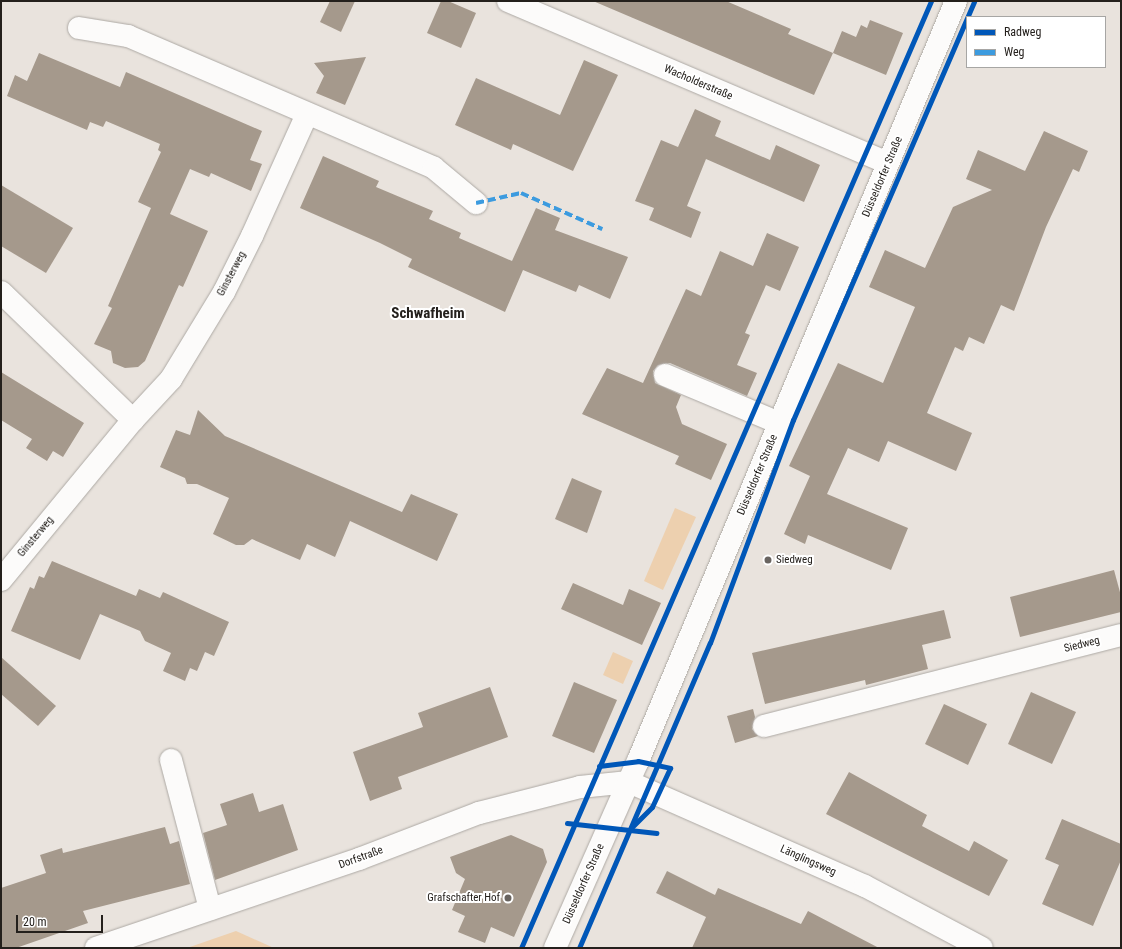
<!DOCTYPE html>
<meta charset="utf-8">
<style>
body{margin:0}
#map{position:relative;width:1122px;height:949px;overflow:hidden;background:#e9e3dd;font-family:"Roboto Condensed",sans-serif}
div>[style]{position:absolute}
.green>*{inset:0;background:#edd0af}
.building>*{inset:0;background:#a5998c}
.roads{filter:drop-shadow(0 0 1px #ada9a4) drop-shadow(0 0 1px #ada9a4)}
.minor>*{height:22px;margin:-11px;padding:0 11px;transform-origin:11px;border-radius:11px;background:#fcfbfa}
.major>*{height:22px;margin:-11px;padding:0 11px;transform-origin:11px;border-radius:11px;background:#fcfbfa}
.quiet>*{height:4px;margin-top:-2px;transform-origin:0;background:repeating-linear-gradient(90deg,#3c9bdf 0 8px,transparent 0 12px)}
.cycleway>*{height:5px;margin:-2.5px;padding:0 2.5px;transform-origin:2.5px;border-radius:2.5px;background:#0057b8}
.dots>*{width:11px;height:11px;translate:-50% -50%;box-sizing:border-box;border:2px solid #fff;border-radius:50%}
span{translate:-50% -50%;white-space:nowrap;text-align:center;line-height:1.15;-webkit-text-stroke:4px #fff;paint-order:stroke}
.street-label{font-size:11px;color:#24201c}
.poi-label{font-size:11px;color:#24201c}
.left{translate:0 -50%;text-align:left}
.right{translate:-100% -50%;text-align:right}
.district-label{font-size:15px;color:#24201c;font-weight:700}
.frame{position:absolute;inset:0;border:2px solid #24201c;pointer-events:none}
.legend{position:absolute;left:966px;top:16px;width:140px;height:52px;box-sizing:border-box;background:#fff;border:1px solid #a7a6a4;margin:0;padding:5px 7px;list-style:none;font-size:12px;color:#24201c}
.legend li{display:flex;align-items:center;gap:8px;height:20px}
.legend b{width:20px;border:1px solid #a7a6a4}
.scale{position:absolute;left:16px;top:915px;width:87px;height:18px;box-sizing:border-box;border:2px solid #24201c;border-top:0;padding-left:5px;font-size:12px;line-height:14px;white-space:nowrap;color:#24201c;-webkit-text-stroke:3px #fff;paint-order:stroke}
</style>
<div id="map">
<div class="green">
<div style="clip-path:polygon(675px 508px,696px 517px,663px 590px,644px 581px)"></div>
<div style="clip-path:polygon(613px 652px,633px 661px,623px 684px,603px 675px)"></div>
<div style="clip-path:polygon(236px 931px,274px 948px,187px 948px)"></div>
</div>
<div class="building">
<div style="clip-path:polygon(330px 1px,355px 1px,341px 32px,320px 22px)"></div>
<div style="clip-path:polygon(441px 1px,448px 1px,476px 13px,461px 48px,427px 33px)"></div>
<div style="clip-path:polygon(593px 1px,726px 1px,791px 29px,788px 34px,833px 53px,814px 95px)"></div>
<div style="clip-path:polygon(870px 20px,903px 33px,886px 75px,833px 53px,842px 31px,856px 37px,861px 25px,867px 28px)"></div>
<div style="clip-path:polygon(39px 53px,120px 87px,126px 72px,262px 131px,250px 160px,262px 164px,251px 191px,211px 173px,209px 177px,190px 169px,170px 214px,208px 231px,183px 287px,179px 285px,145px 361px,138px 367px,125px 368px,113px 363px,111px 351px,94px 344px,112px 308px,108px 306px,151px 208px,138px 202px,161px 152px,158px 150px,160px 144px,106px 121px,103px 127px,90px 122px,87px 130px,7px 96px,15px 75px,27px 81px)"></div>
<div style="clip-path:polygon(366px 57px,345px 105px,316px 93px,324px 76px,314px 63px)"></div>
<div style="clip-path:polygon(584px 60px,618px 75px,573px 171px,513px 144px,511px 150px,455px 125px,476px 78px,560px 115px)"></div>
<div style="clip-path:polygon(695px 109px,721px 121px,715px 136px,770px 160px,776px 145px,820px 165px,804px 202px,706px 159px,687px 206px,701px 212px,691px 238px,649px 220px,654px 208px,635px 201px,661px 140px,678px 147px)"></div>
<div style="clip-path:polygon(1044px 131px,1088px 151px,1079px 172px,1073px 169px,1046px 227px,1014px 311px,1001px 305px,984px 344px,969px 337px,963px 351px,955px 347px,927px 413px,972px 433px,956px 471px,888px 441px,879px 462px,848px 448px,827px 494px,908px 528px,891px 570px,808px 535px,805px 544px,784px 534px,810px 476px,789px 466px,838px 363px,883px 383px,915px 307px,869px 287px,885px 250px,925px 268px,953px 207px,992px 190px,966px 179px,978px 150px,1025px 171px)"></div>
<div style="clip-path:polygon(323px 156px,379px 181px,376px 187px,433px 211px,429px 219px,461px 233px,459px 238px,512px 261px,536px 208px,560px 218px,555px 230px,628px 257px,610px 299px,579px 285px,576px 292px,523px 270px,505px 312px,408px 267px,412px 259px,380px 243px,300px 208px)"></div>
<div style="clip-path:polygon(1px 185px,73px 228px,46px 273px,1px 246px)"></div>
<div style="clip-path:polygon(767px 233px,799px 247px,780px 291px,766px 285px,745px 333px,750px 335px,737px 365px,757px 373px,747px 396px,670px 363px,658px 365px,653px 371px,655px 383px,681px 395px,676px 407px,682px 424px,727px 444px,711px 480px,675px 464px,679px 456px,582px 414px,607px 368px,643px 383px,686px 289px,701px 296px,720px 251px,753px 266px)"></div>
<div style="clip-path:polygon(1px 372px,84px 423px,63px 457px,53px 451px,47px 461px,26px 448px,32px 439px,1px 420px)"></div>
<div style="clip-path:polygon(198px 410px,225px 436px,402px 512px,411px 494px,458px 514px,437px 561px,350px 521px,335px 557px,307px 544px,300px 560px,252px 539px,244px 545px,236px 545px,213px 534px,229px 498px,197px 484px,187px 484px,185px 478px,160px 467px,176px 430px,190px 435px)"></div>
<div style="clip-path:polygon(572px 478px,602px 491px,587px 533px,555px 519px)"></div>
<div style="clip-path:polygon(52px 561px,136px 596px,139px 589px,160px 598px,163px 592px,229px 622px,214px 656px,205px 652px,197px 671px,190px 668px,185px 681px,163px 671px,171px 653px,145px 641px,140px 631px,100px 614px,80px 660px,11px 631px,30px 587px,34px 589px,39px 576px,44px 578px)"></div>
<div style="clip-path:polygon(1114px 570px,1121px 596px,1121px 612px,1020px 637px,1010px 597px)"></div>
<div style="clip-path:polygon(573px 583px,623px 605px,629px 589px,661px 603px,642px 645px,561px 609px)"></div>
<div style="clip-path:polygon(944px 610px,951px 638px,922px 645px,928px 669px,866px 685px,865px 680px,765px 704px,752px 653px)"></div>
<div style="clip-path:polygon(1px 657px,56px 706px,38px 726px,1px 694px)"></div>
<div style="clip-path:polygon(574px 682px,617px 700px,594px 753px,552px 736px)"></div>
<div style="clip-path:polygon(490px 687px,508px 737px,398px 777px,402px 789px,370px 801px,353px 752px,423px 727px,418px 713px)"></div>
<div style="clip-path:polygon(1031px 692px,1076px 712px,1052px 764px,1008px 744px)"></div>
<div style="clip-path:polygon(944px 704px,987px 724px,968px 765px,925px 744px)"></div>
<div style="clip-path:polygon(753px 709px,755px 717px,752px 729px,758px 736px,735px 743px,727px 716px)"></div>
<div style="clip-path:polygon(849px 772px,927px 815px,922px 826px,969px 851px,974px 841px,1008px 860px,989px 896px,826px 814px)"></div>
<div style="clip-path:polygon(253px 793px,259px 812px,283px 804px,298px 850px,215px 880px,203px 833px,227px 825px,220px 804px)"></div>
<div style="clip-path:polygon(1062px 819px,1121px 844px,1121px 860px,1093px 926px,1042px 904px,1059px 865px,1045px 859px)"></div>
<div style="clip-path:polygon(165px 827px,170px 844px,179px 841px,190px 884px,83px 911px,88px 923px,16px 948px,1px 948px,1px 888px,46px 873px,40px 855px,62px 848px,63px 853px)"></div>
<div style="clip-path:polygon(511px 835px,543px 849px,547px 862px,514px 937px,491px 927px,485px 943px,458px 932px,465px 916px,452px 910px,465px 879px,456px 873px,450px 857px)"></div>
<div style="clip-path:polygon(667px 871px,715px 895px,718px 888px,801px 924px,808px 911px,879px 948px,692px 948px,706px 917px,656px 893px)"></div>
</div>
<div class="roads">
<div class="minor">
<div style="left:508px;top:1px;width:413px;rotate:23.1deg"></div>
<div style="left:79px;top:28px;width:50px;rotate:9.3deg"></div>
<div style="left:128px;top:36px;width:333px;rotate:23.3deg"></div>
<div style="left:434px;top:168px;width:55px;rotate:39.8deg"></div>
<div style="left:1px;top:292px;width:184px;rotate:44.1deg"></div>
<div style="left:665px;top:375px;width:124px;rotate:22.8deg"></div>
<div style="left:1px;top:580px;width:207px;rotate:-50.5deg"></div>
<div style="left:133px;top:420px;width:56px;rotate:-47.2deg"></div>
<div style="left:171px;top:379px;width:102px;rotate:-58.7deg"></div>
<div style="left:224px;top:292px;width:63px;rotate:-63.4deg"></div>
<div style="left:252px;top:236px;width:134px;rotate:-65.7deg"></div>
<div style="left:764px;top:726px;width:368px;rotate:-14.3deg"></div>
<div style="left:171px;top:760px;width:154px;rotate:75.3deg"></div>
<div style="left:96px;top:948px;width:278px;rotate:-18.7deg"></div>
<div style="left:359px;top:859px;width:129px;rotate:-21deg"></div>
<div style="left:479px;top:813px;width:104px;rotate:-14.4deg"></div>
<div style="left:580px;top:787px;width:49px;rotate:-5.8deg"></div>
<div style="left:629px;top:782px;width:258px;rotate:23.8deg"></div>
<div style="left:865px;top:886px;width:132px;rotate:27.9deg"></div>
</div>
<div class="major">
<div style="left:555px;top:948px;width:205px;rotate:-66.1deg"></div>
<div style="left:638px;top:761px;width:824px;rotate:-67.29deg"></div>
</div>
</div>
<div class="quiet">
<div style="left:476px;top:203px;width:46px;rotate:-12.5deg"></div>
<div style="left:521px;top:193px;width:89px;rotate:24deg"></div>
</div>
<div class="cycleway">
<div style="left:599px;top:766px;width:39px;rotate:-7deg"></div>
<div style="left:638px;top:761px;width:33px;rotate:12deg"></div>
<div style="left:670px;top:768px;width:43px;rotate:114.8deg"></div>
<div style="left:652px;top:807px;width:28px;rotate:135deg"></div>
<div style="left:567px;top:823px;width:90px;rotate:6.4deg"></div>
<div style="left:521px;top:948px;width:1032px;rotate:-66.59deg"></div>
<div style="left:579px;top:948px;width:332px;rotate:-66.8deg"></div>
<div style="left:710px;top:643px;width:238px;rotate:-69.6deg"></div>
<div style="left:793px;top:420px;width:456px;rotate:-66.6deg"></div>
</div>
<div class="dots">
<div style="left:768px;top:560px;background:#696460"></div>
<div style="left:508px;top:898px;background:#696460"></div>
</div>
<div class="street-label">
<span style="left:698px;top:83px;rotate:23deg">Wacholderstraße</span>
<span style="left:883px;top:177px;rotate:-67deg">Düsseldorfer Straße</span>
<span style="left:232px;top:274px;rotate:-62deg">Ginsterweg</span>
<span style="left:758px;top:475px;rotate:-67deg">Düsseldorfer Straße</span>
<span style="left:36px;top:537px;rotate:-50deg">Ginsterweg</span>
<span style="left:1082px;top:645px;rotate:-14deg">Siedweg</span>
<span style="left:361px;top:858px;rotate:-20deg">Dorfstraße</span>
<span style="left:808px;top:861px;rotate:24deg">Länglingsweg</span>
<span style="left:584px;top:884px;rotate:-66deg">Düsseldorfer Straße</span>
</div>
<div class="poi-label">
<span class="left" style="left:776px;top:560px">Siedweg</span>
<span class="right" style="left:500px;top:898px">Grafschafter Hof</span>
</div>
<div class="district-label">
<span style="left:428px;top:314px">Schwafheim</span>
</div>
<div class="frame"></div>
<ul class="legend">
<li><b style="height:5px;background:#0057b8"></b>Radweg</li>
<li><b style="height:5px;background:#3c9bdf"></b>Weg</li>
</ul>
<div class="scale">20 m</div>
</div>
